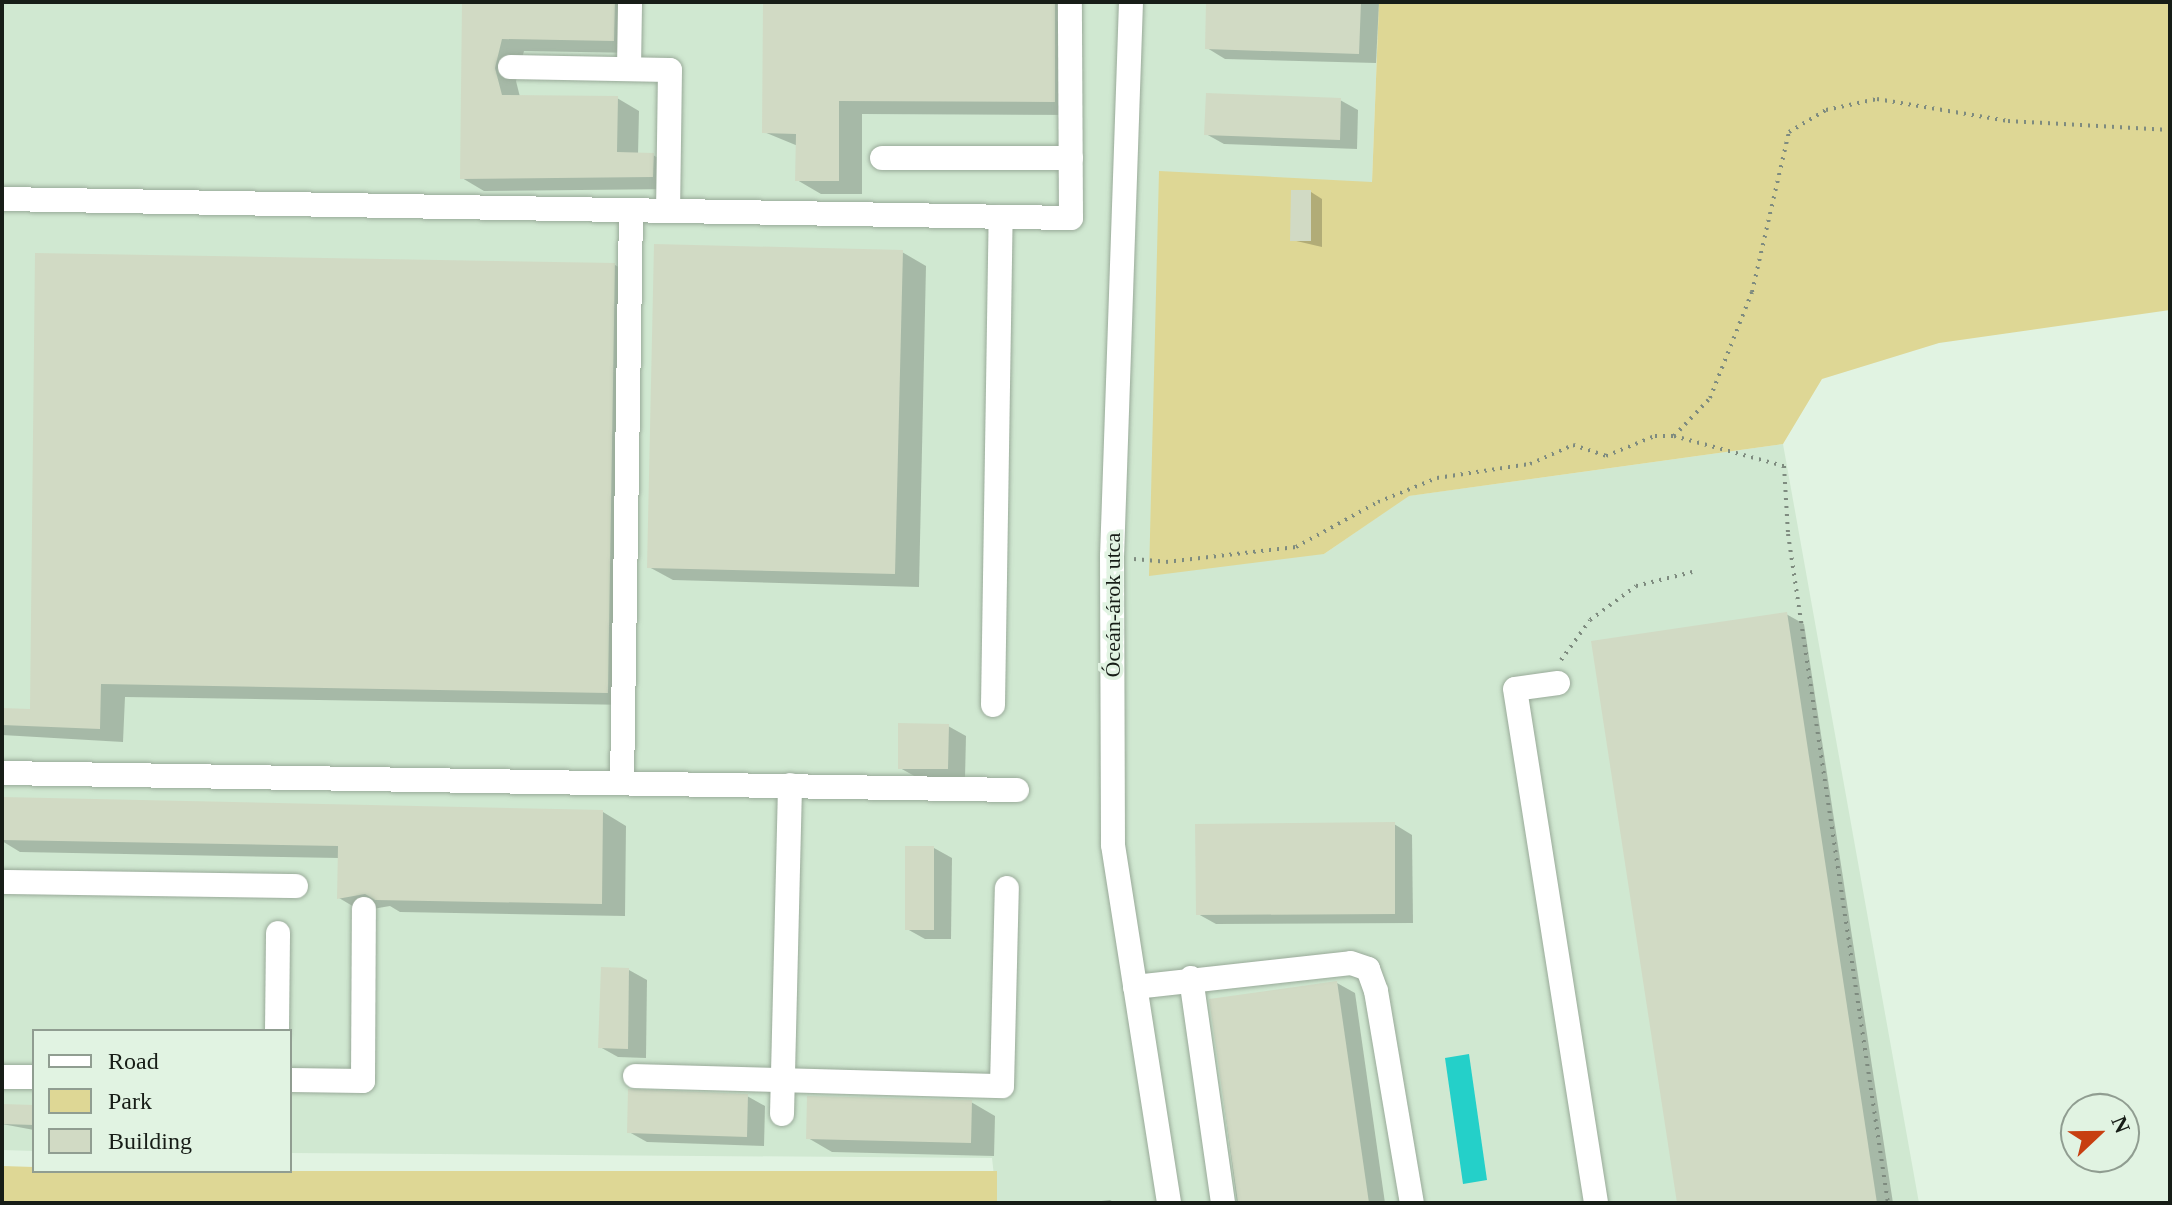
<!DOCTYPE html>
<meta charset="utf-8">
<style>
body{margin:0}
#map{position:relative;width:2172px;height:1205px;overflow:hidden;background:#e1f3e2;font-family:"Times New Roman",serif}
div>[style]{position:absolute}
.built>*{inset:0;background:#d0e8d1}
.green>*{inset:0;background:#ded795}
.water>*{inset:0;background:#24d0c9}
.shadow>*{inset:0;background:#0003}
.building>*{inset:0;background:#d1dac4}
.path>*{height:4px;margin-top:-2px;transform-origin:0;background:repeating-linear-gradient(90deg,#7e8b7f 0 2px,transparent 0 8px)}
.roads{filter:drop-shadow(0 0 2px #9a9) drop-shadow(0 0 2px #9a9)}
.minor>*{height:24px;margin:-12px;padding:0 12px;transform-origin:12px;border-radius:12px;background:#fff}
span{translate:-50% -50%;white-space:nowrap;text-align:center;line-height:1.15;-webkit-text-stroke:7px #e1f3e2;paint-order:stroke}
.street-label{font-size:22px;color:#171d17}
.frame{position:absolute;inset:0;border:4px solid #171d17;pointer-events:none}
.legend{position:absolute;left:32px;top:1029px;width:260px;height:144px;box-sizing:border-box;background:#e1f3e2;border:2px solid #909d91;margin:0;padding:10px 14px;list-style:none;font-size:24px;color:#171d17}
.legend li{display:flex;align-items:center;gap:16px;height:40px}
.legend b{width:40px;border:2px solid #909d91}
.north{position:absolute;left:2060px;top:1093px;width:80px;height:80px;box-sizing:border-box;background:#e1f3e2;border:2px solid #909d91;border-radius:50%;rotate:68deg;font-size:22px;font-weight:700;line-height:32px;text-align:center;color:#171d17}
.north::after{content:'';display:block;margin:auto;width:28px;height:36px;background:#c73f11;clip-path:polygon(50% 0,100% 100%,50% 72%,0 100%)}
</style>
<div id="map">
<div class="built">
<div style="clip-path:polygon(2px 2px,1379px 2px,1372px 182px,1324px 554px,1408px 496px,1783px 444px,1919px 1203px,997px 1203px,992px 1158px,290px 1153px,290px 1031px,34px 1031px,34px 1151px,2px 1150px)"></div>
</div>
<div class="green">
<div style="clip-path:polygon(1379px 2px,2170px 2px,2170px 310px,1939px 343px,1822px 379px,1783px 444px,1409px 496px,1324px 554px,1149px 576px,1159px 171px,1372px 182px)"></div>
<div style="clip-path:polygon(2px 1166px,34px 1167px,34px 1171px,997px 1171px,997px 1203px,2px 1203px)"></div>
</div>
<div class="water">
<div style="clip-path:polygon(1469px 1054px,1487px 1180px,1463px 1184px,1445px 1058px)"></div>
</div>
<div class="shadow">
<div style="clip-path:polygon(464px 2px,638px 2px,636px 53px,524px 51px,516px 81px,520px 97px,617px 98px,639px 111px,638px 155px,653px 155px,675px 168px,675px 189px,484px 191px,462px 178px)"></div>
<div style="clip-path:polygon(765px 2px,1078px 2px,1078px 115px,862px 114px,862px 194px,821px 194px,797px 180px,798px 146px,764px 132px)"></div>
<div style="clip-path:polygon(1208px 2px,1379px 2px,1376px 63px,1225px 59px,1207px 48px)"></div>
<div style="clip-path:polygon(1340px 100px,1358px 110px,1357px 149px,1224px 144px,1206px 134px)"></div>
<div style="clip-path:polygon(1311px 192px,1322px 199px,1322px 247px,1292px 240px)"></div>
<div style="clip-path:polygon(902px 252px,926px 266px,919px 587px,673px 580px,649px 567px)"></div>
<div style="clip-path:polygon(615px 265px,638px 278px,632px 705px,125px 697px,123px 742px,2px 735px,2px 710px,32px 711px)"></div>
<div style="clip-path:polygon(1786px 614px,1804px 624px,1893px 1203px,1679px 1203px)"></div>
<div style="clip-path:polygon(948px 726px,966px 736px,965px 778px,918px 778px,900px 768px)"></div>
<div style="clip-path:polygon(2px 799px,603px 812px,626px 826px,625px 916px,400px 912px,390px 906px,361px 911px,339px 898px,339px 858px,20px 852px,2px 841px)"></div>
<div style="clip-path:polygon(1394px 824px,1412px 835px,1413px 923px,1216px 924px,1198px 914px)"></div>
<div style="clip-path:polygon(934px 848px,952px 858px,951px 939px,925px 939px,907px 929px)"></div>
<div style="clip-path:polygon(629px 970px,647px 980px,646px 1058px,618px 1057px,600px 1047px)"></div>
<div style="clip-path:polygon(1337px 983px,1355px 993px,1385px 1203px,1237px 1203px,1211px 1000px)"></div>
<div style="clip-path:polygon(747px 1096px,765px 1106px,764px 1146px,647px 1142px,629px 1132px)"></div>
<div style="clip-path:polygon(971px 1102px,995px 1116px,994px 1156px,832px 1152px,808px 1138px)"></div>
<div style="clip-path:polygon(2px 1106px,34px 1107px,34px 1130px,2px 1124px)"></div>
<div style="clip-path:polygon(1110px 1200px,1115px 1203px,1085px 1203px)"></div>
</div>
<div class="building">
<div style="clip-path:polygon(462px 2px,615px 2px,614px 41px,502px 39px,495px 68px,502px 95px,618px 96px,617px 152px,654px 153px,653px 177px,460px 179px)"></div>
<div style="clip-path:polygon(763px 2px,1055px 2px,1055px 102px,839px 101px,839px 181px,795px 181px,796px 134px,762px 133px)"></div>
<div style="clip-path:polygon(1206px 2px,1361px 2px,1359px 54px,1205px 49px)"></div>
<div style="clip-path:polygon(1206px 93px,1341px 98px,1340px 140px,1204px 135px)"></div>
<div style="clip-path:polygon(1291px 190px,1311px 190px,1311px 241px,1290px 241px)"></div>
<div style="clip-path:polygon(654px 244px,903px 250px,895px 574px,647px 568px)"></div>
<div style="clip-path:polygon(35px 253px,615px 263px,608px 693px,101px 684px,100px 729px,2px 725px,2px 708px,30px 709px)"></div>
<div style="clip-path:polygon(1787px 612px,1877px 1203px,1677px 1203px,1591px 641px)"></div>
<div style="clip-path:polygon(898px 723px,949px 724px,948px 769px,898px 769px)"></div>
<div style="clip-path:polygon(2px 797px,603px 810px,602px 904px,375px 900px,365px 894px,337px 899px,338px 846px,2px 840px)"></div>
<div style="clip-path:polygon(1395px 822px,1395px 914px,1196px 915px,1195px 824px)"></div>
<div style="clip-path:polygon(905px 846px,934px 846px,934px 930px,905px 930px)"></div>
<div style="clip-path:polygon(601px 967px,629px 968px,628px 1049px,598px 1048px)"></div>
<div style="clip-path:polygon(1337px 981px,1369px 1203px,1238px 1203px,1209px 999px)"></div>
<div style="clip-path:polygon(628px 1089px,748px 1094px,747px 1137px,627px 1133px)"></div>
<div style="clip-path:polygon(807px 1096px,972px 1100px,971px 1143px,806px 1139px)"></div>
<div style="clip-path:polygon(2px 1104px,34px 1105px,34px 1125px,2px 1124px)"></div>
</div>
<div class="path">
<div style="left:1674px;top:436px;width:52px;rotate:-46.5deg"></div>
<div style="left:1710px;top:398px;width:114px;rotate:-68.4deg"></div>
<div style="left:1752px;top:292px;width:164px;rotate:-77deg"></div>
<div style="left:1789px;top:132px;width:43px;rotate:-30.7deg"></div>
<div style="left:1826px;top:110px;width:52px;rotate:-12.2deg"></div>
<div style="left:1877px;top:99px;width:133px;rotate:9.5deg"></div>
<div style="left:2008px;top:121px;width:162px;rotate:3.2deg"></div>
<div style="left:1134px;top:559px;width:32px;rotate:5deg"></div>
<div style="left:1166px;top:562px;width:131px;rotate:-6.6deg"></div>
<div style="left:1296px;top:547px;width:94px;rotate:-28.8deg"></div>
<div style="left:1378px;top:502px;width:64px;rotate:-22.1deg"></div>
<div style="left:1437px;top:478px;width:94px;rotate:-8.6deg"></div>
<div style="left:1530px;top:464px;width:47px;rotate:-23.8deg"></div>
<div style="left:1573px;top:445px;width:35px;rotate:18deg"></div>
<div style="left:1606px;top:456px;width:53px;rotate:-22.2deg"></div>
<div style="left:1655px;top:436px;width:19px"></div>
<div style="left:1674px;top:436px;width:114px;rotate:15.3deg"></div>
<div style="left:1784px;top:466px;width:68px;rotate:86.6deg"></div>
<div style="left:1788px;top:534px;width:676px;rotate:81.5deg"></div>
<div style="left:1561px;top:660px;width:49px;rotate:-54.1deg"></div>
<div style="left:1590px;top:620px;width:57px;rotate:-36.5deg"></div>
<div style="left:1636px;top:586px;width:58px;rotate:-14deg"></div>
</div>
<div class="roads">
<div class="minor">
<div style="left:1131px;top:2px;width:554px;rotate:91.96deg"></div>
<div style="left:1112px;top:556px;width:289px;rotate:89.8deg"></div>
<div style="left:1113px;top:845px;width:362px;rotate:81.1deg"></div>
<div style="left:510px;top:67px;width:160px;rotate:1.1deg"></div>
<div style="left:670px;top:70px;width:141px;rotate:90.8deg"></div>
<div style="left:629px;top:69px;width:67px;rotate:-89.1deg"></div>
<div style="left:882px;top:158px;width:189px"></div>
<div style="left:2px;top:199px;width:1069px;rotate:1.02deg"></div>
<div style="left:1071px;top:218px;width:216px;rotate:-90.3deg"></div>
<div style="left:1558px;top:683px;width:43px;rotate:172.1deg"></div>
<div style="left:1515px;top:689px;width:520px;rotate:81.04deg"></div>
<div style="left:993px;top:705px;width:488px;rotate:-89.1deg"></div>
<div style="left:2px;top:773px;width:1015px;rotate:0.96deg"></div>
<div style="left:622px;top:783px;width:572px;rotate:-89.1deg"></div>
<div style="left:2px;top:882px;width:294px;rotate:0.8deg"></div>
<div style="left:1191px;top:978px;width:227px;rotate:81.9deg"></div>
<div style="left:1135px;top:987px;width:217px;rotate:-6.3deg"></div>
<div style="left:1351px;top:963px;width:18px;rotate:19deg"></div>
<div style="left:1368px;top:969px;width:23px;rotate:70deg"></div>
<div style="left:1376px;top:991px;width:215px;rotate:80.4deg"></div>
<div style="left:277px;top:1031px;width:98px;rotate:-89.4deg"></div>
<div style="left:635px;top:1076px;width:367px;rotate:1.6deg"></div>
<div style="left:1002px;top:1086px;width:198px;rotate:-88.6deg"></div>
<div style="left:2px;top:1077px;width:32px"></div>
<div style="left:290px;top:1080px;width:73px;rotate:0.8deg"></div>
<div style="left:363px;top:1081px;width:172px;rotate:-89.7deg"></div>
<div style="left:782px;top:1114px;width:329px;rotate:-88.6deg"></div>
</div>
</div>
<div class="street-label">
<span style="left:1113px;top:605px;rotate:-90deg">Óceán-árok utca</span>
</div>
<div class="frame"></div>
<ul class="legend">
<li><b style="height:10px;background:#fff"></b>Road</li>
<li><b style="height:22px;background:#ded795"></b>Park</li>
<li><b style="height:22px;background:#d1dac4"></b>Building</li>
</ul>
<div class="north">N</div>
</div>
